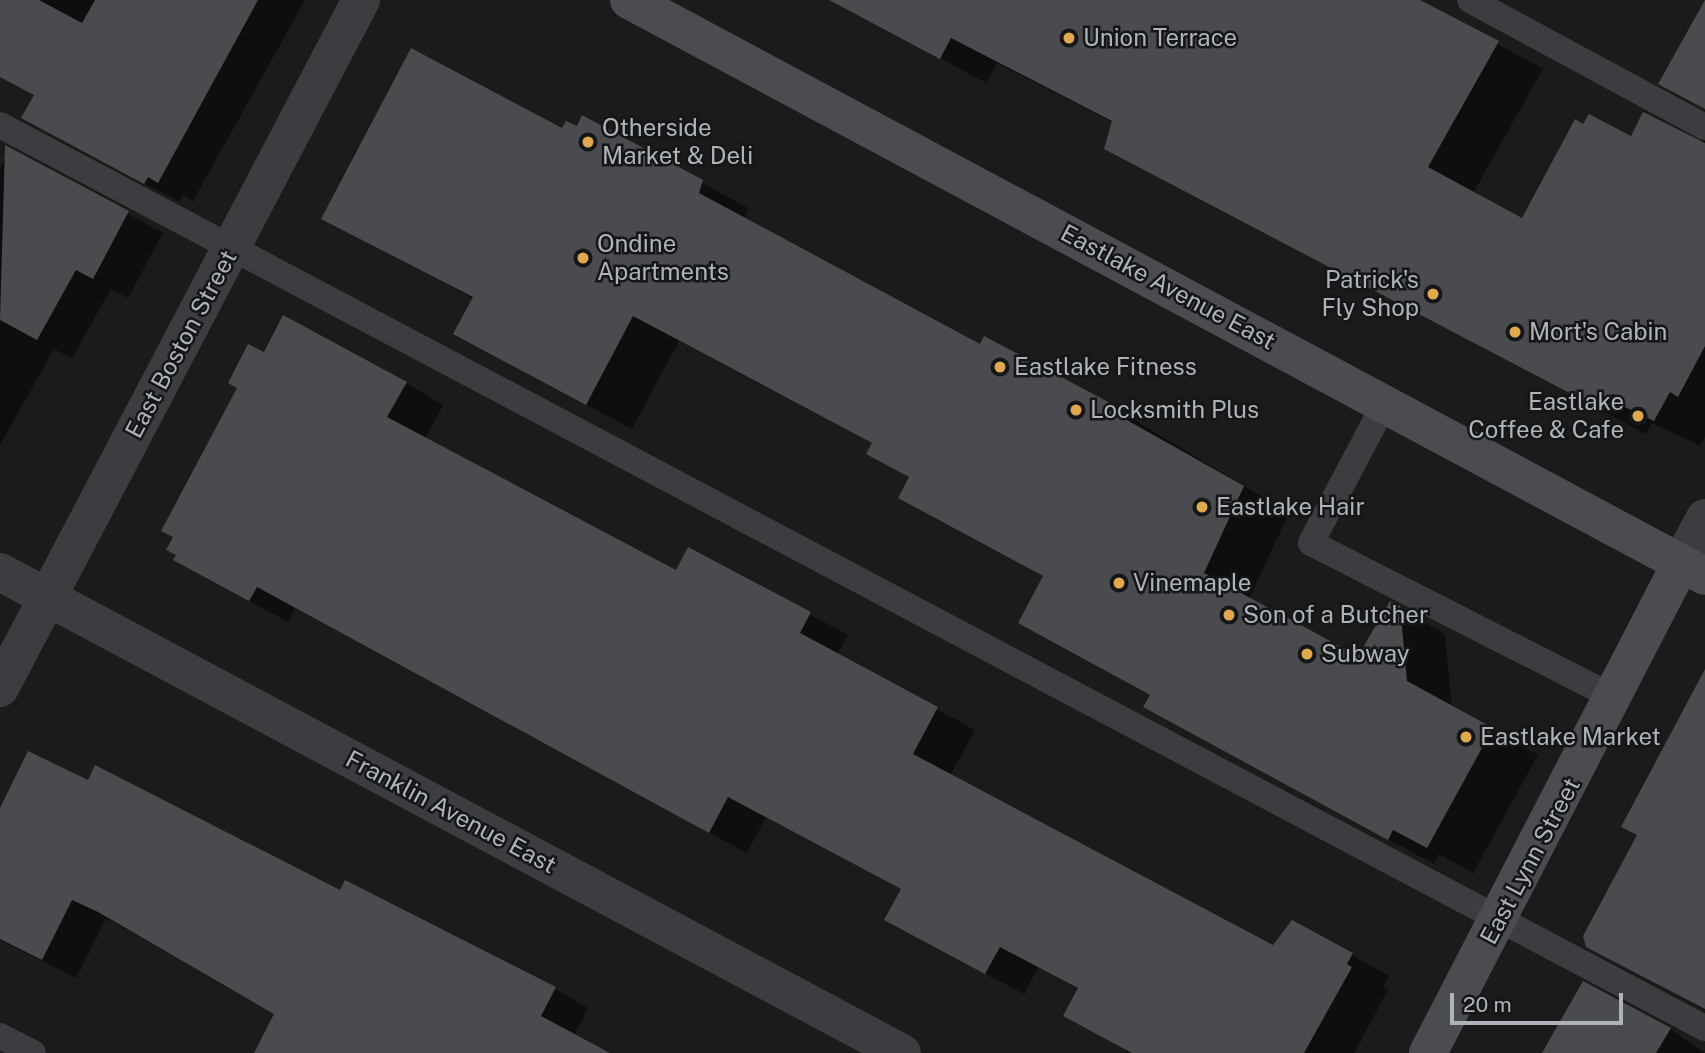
<!DOCTYPE html>
<style>
body{margin:0}
#map{position:relative;width:1705px;height:1053px;overflow:hidden;background:#1b1b1c;font-family:"Public Sans",sans-serif}
div>[style]{position:absolute}
.shadow>*{inset:0;background:#0007}
.building>*{inset:0;background:#4a4b4e}
.lane>*{height:26px;margin:-13px;padding:0 13px;transform-origin:13px;border-radius:13px;background:#3c3d41}
.street>*{height:38px;margin:-19px;padding:0 19px;transform-origin:19px;border-radius:19px;background:#3c3d41}
.secondary>*{height:38px;margin:-19px;padding:0 19px;transform-origin:19px;border-radius:19px;background:#4a4c51}
.dots>*{width:19px;height:19px;translate:-50% -50%;box-sizing:border-box;border:4px solid #151617;border-radius:50%}
span{translate:-50% -50%;white-space:nowrap;text-align:center;line-height:1.15;-webkit-text-stroke:5px #151617;paint-order:stroke}
.poi-label{font-size:24px;color:#aeb3ba}
.left{translate:0 -50%;text-align:left}
.right{translate:-100% -50%;text-align:right}
.street-label{font-size:24px;color:#aeb3ba}
.scale{position:absolute;left:1450px;top:993px;width:173px;height:32px;box-sizing:border-box;border:4px solid #aeb3ba;border-top:0;padding-left:9px;font-size:21px;line-height:24px;white-space:nowrap;color:#aeb3ba;-webkit-text-stroke:5px #151617;paint-order:stroke}
</style>
<div id="map">
<div class="shadow">
<div style="clip-path:polygon(0 0,305px 0,193px 201px,183px 195px,180px 202px,62px 140px,36px 95px,0 75px)"></div>
<div style="clip-path:polygon(853px 0,1416px 0,1543px 69px,1473px 193px,1523px 220px,1631px 138px,1705px 141px,1705px 436px,1700px 446px,1652px 423px,1646px 434px,1106px 148px,1114px 123px,997px 63px,986px 83px,879px 25px)"></div>
<div style="clip-path:polygon(583px 118px,748px 208px,744px 219px,981px 346px,985px 339px,1111px 406px,1289px 513px,1249px 599px,1359px 659px,1399px 608px,1445px 634px,1452px 707px,1538px 755px,1473px 873px,1439px 854px,1434px 864px,1191px 732px,1151px 696px,1020px 623px,1045px 577px,900px 498px,911px 478px,874px 444px,679px 341px,632px 429px,501px 359px,474px 299px,323px 218px,577px 129px)"></div>
<div style="clip-path:polygon(10px 150px,163px 233px,128px 298px,111px 289px,72px 358px,54px 349px,0 445px,0 170px)"></div>
<div style="clip-path:polygon(264px 355px,406px 383px,443px 405px,425px 439px,677px 572px,689px 549px,848px 635px,837px 655px,975px 730px,950px 776px,1274px 948px,1352px 955px,1389px 976px,1383px 987px,1388px 990px,1354px 1053px,1132px 1053px,1079px 989px,1038px 967px,1024px 994px,924px 941px,886px 920px,902px 889px,766px 817px,747px 853px,295px 608px,288px 622px,213px 581px)"></div>
<div style="clip-path:polygon(1705px 723px,1705px 1010px,1588px 946px)"></div>
<div style="clip-path:polygon(89px 782px,555px 989px,588px 1008px,574px 1036px,606px 1053px,256px 1053px,276px 1013px,106px 918px,76px 978px,0 940px,0 812px)"></div>
<div style="clip-path:polygon(1670px 1029px,1705px 1053px,1544px 1053px)"></div>
</div>
<div class="building">
<div style="clip-path:polygon(0 0,39px 0,82px 23px,95px 0,258px 0,158px 183px,148px 177px,144px 184px,21px 118px,34px 95px,0 77px)"></div>
<div style="clip-path:polygon(829px 0,1420px 0,1499px 41px,1428px 167px,1522px 218px,1575px 119px,1583px 124px,1589px 114px,1631px 136px,1643px 112px,1705px 143px,1705px 346px,1678px 397px,1670px 392px,1654px 421px,1606px 398px,1600px 409px,1104px 149px,1112px 121px,951px 38px,940px 59px)"></div>
<div style="clip-path:polygon(1705px 0,1705px 109px,1658px 84px)"></div>
<div style="clip-path:polygon(411px 48px,562px 128px,566px 121px,577px 126px,582px 115px,703px 180px,699px 193px,980px 344px,984px 336px,1112px 404px,1109px 410px,1244px 486px,1204px 573px,1358px 656px,1390px 601px,1400px 606px,1407px 681px,1493px 728px,1427px 848px,1393px 830px,1388px 840px,1143px 707px,1150px 695px,1018px 623px,1043px 576px,898px 498px,909px 477px,866px 454px,872px 443px,633px 316px,586px 405px,453px 334px,473px 297px,321px 219px)"></div>
<div style="clip-path:polygon(5px 145px,129px 211px,93px 279px,76px 270px,37px 340px,0 320px)"></div>
<div style="clip-path:polygon(283px 315px,407px 382px,387px 417px,676px 570px,688px 547px,811px 612px,800px 633px,938px 707px,913px 754px,1273px 945px,1292px 920px,1353px 953px,1347px 964px,1352px 967px,1304px 1053px,1132px 1053px,1063px 1016px,1078px 988px,1000px 947px,985px 974px,884px 920px,901px 889px,728px 797px,709px 833px,257px 587px,249px 601px,173px 560px,176px 555px,166px 550px,173px 537px,161px 531px,237px 388px,228px 383px,248px 344px,264px 352px)"></div>
<div style="clip-path:polygon(1705px 669px,1705px 1009px,1586px 947px,1583px 936px,1637px 835px,1621px 827px)"></div>
<div style="clip-path:polygon(28px 751px,88px 780px,95px 765px,340px 890px,345px 880px,556px 987px,541px 1016px,610px 1053px,254px 1053px,274px 1014px,98px 912px,72px 900px,42px 960px,0 939px,0 808px)"></div>
<div style="clip-path:polygon(1583px 981px,1671px 1028px,1656px 1053px,1542px 1053px)"></div>
</div>
<div class="lane">
<div style="left:1470px;top:0;width:267px;rotate:28.4deg"></div>
<div style="left:0;top:125px;width:1929px;rotate:27.91deg"></div>
<div style="left:1385px;top:403px;width:158px;rotate:117.9deg"></div>
<div style="left:1311px;top:543px;width:341px;rotate:27deg"></div>
<div style="left:0;top:1036px;width:37px;rotate:27deg"></div>
</div>
<div class="street">
<div style="left:1681px;top:563px;width:51px;rotate:-61.9deg"></div>
<div style="left:0;top:572px;width:1022px;rotate:28.07deg"></div>
<div style="left:0;top:688px;width:777px;rotate:-62.31deg"></div>
</div>
<div class="secondary">
<div style="left:629px;top:0;width:1220px;rotate:28.16deg"></div>
<div style="left:1428px;top:1053px;width:551px;rotate:-62.69deg"></div>
</div>
<div class="dots">
<div style="left:1069px;top:38px;background:#e0a94f"></div>
<div style="left:588px;top:142px;background:#e0a94f"></div>
<div style="left:583px;top:258px;background:#e0a94f"></div>
<div style="left:1433px;top:294px;background:#e0a94f"></div>
<div style="left:1515px;top:332px;background:#e0a94f"></div>
<div style="left:1000px;top:367px;background:#e0a94f"></div>
<div style="left:1076px;top:410px;background:#e0a94f"></div>
<div style="left:1638px;top:416px;background:#e0a94f"></div>
<div style="left:1202px;top:507px;background:#e0a94f"></div>
<div style="left:1119px;top:583px;background:#e0a94f"></div>
<div style="left:1229px;top:615px;background:#e0a94f"></div>
<div style="left:1307px;top:654px;background:#e0a94f"></div>
<div style="left:1466px;top:737px;background:#e0a94f"></div>
</div>
<div class="poi-label">
<span class="left" style="left:1083px;top:38px">Union Terrace</span>
<span class="left" style="left:602px;top:142px">Otherside<br>Market &amp; Deli</span>
<span class="left" style="left:597px;top:258px">Ondine<br>Apartments</span>
<span class="right" style="left:1419px;top:294px">Patrick's<br>Fly Shop</span>
<span class="left" style="left:1529px;top:332px">Mort's Cabin</span>
<span class="left" style="left:1014px;top:367px">Eastlake Fitness</span>
<span class="right" style="left:1624px;top:416px">Eastlake<br>Coffee &amp; Cafe</span>
<span class="left" style="left:1090px;top:410px">Locksmith Plus</span>
<span class="left" style="left:1216px;top:507px">Eastlake Hair</span>
<span class="left" style="left:1133px;top:583px">Vinemaple</span>
<span class="left" style="left:1243px;top:615px">Son of a Butcher</span>
<span class="left" style="left:1321px;top:654px">Subway</span>
<span class="left" style="left:1480px;top:737px">Eastlake Market</span>
</div>
<div class="street-label">
<span style="left:1168px;top:287px;rotate:28deg">Eastlake Avenue East</span>
<span style="left:181px;top:344px;rotate:-62deg">East Boston Street</span>
<span style="left:451px;top:812px;rotate:28deg">Franklin Avenue East</span>
<span style="left:1530px;top:861px;rotate:-62deg">East Lynn Street</span>
</div>
<div class="scale">20 m</div>
</div>
